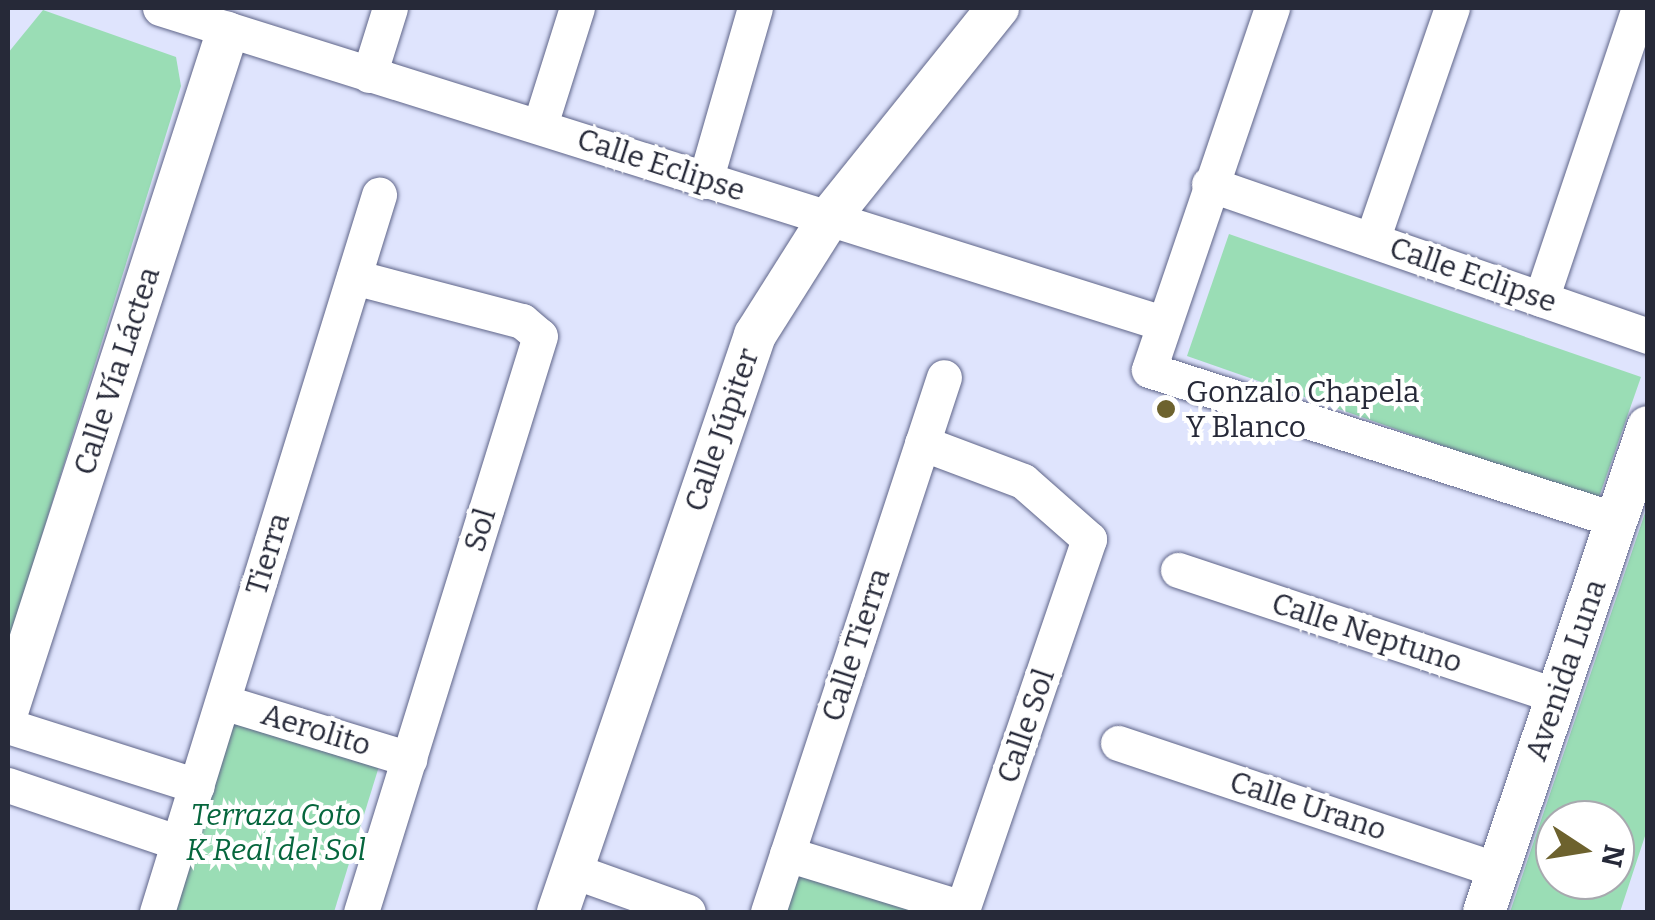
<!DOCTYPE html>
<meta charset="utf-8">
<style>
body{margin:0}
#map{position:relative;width:1655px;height:920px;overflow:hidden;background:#dfe4fd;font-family:Bitter,serif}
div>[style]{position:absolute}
.green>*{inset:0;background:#9addb5}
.roads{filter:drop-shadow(0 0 2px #5f6589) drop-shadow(0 0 2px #5f6589)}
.minor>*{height:35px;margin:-17.5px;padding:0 17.5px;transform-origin:17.5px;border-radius:17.5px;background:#fff}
.tertiary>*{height:42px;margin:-21px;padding:0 21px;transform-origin:21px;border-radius:21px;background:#fff}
.dots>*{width:28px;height:28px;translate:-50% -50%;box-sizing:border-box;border:5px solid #fff;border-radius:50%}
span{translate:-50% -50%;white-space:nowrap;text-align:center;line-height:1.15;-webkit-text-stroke:8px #fff;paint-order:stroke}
.street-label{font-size:30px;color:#262938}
.poi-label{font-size:30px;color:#262938}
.left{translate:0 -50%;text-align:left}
.park-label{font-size:30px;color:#06663d;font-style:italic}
.frame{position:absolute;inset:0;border:10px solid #262938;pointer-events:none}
.north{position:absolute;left:1535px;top:800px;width:100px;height:100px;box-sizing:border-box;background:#fff;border:2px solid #a8a9af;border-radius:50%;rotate:102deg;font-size:28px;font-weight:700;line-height:40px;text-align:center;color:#262938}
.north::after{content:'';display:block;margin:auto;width:35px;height:45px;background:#6d622e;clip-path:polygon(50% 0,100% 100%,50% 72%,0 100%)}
</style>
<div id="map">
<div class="green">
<div style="clip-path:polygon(43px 10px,176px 57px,181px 86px,8px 645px,8px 53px)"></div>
<div style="clip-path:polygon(1229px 234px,1641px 377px,1598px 500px,1187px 356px)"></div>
<div style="clip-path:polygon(evenodd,1647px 507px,1647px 830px,1620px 912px,1510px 912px,1647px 507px,1615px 820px,1615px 880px,1555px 880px,1555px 820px,1615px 820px)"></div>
<div style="clip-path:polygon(229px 716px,380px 763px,334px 912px,169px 912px)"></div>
<div style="clip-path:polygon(787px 854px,961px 912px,768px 912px)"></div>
</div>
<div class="roads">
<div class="minor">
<div style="left:160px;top:8px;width:1050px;rotate:17.45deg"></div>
<div style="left:1272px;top:8px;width:382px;rotate:108.8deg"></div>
<div style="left:1149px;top:370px;width:490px;rotate:17.8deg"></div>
<div style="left:369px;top:75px;width:70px;rotate:-72.6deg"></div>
<div style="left:540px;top:125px;width:123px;rotate:-72.5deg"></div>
<div style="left:705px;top:181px;width:180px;rotate:-73.9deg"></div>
<div style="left:1209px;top:184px;width:465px;rotate:19.1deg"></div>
<div style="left:1372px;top:240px;width:245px;rotate:-71deg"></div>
<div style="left:354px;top:277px;width:174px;rotate:14.7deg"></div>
<div style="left:522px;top:321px;width:23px;rotate:40deg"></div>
<div style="left:540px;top:336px;width:603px;rotate:107.26deg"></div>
<div style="left:1541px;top:299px;width:307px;rotate:-71.4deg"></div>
<div style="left:922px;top:443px;width:108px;rotate:20.6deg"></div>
<div style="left:1023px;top:481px;width:88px;rotate:41.3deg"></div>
<div style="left:1089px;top:539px;width:394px;rotate:108.9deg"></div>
<div style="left:1178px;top:570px;width:399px;rotate:18.4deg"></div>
<div style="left:223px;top:702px;width:195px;rotate:17deg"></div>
<div style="left:8px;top:726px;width:198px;rotate:17.6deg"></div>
<div style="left:1118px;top:743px;width:401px;rotate:18.5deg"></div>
<div style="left:8px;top:785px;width:181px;rotate:18.7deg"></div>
<div style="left:787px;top:854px;width:184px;rotate:17.1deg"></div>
<div style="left:571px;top:870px;width:124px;rotate:19.7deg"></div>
<div style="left:157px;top:912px;width:751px;rotate:-72.8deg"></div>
<div style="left:768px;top:912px;width:563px;rotate:-71.79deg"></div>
</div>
<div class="tertiary">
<div style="left:8px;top:709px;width:711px;rotate:-72.05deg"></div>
<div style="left:558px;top:912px;width:610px;rotate:-71.15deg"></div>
<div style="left:755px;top:335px;width:138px;rotate:-57.7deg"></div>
<div style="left:829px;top:218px;width:270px;rotate:-51.2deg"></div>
<div style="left:1484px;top:912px;width:512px;rotate:-71.32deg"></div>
</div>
</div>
<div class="dots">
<div style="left:1166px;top:409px;background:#6d622e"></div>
</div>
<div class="street-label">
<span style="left:661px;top:165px;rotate:18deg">Calle Eclipse</span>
<span style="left:1473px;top:275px;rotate:19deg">Calle Eclipse</span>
<span style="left:117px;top:371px;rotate:-72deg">Calle Vía Láctea</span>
<span style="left:722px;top:430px;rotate:-71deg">Calle Júpiter</span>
<span style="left:480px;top:530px;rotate:-73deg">Sol</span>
<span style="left:268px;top:554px;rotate:-73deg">Tierra</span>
<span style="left:1367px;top:633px;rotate:18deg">Calle Neptuno</span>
<span style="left:856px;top:645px;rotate:-72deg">Calle Tierra</span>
<span style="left:1566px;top:670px;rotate:-71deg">Avenida Luna</span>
<span style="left:1026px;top:726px;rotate:-71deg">Calle Sol</span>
<span style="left:316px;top:730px;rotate:17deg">Aerolito</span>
<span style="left:1308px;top:806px;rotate:18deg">Calle Urano</span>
</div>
<div class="poi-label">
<span class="left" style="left:1186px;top:409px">Gonzalo Chapela<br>Y Blanco</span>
</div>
<div class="park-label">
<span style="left:276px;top:832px">Terraza Coto<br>K Real del Sol</span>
</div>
<div class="frame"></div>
<div class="north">N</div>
</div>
